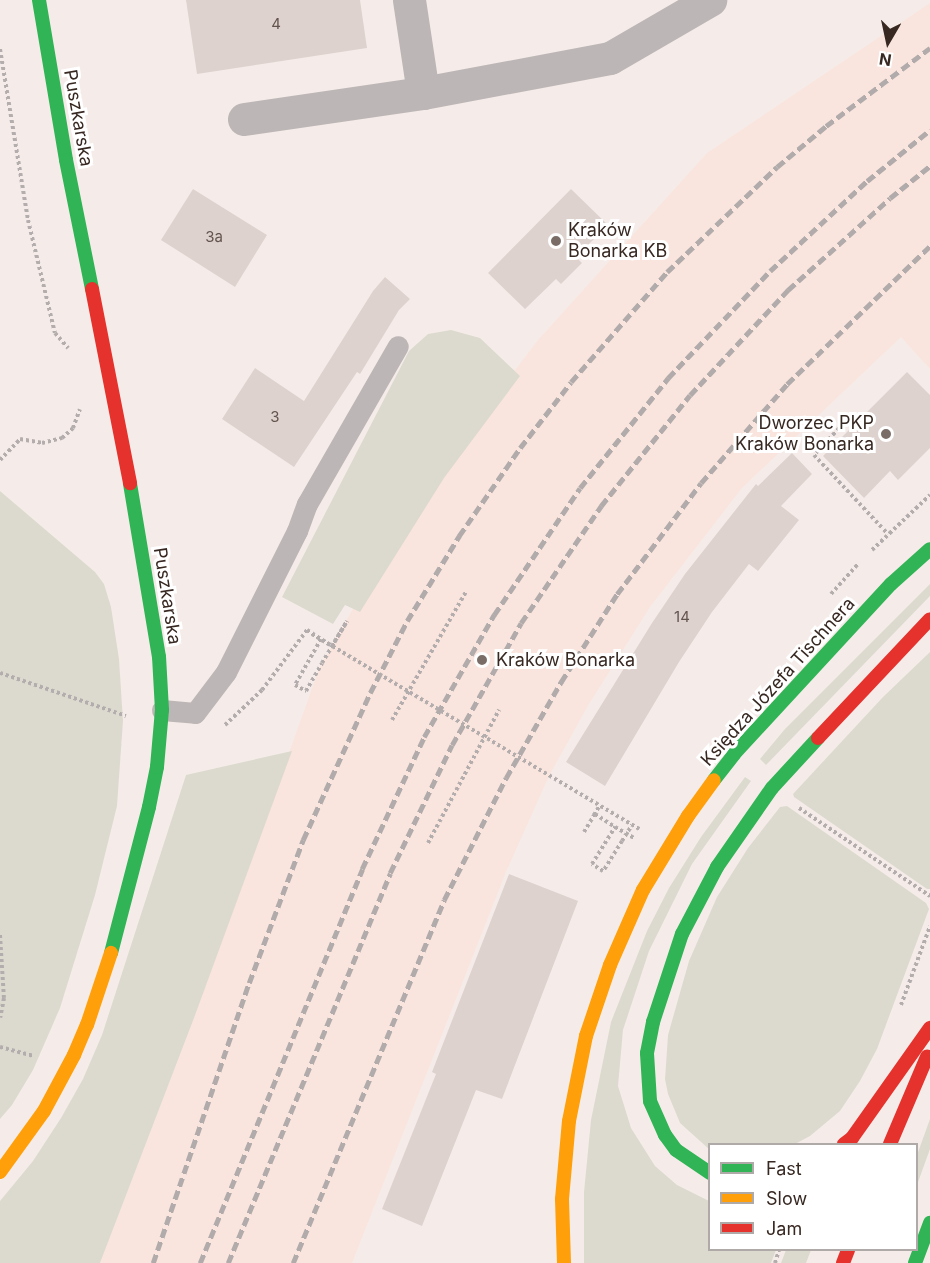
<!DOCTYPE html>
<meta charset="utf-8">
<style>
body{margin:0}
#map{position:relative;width:930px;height:1263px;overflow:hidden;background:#f5ece9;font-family:Inter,sans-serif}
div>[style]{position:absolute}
.built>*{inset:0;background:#f9e5dd}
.green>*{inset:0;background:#dcdace}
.building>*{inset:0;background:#ded2ce}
.path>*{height:4px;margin-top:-2px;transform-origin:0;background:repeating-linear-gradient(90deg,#b3adad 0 3px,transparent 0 6px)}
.lane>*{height:21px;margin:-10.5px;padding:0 10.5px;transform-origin:10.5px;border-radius:10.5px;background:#bdb6b7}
.street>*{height:33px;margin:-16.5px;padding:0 16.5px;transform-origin:16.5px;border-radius:16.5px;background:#bdb6b7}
.fast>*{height:14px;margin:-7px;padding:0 7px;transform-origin:7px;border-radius:7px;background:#30b455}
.slow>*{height:14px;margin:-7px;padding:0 7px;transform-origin:7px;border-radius:7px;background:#ff9f0a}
.jam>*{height:14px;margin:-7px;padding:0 7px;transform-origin:7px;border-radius:7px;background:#e5322d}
.rail>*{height:4.5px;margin-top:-2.25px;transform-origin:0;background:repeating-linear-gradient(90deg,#b1abab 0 9px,transparent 0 13.5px)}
.path-bridge>*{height:4px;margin-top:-2px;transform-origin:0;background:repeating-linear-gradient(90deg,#b3adad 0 3px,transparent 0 6px)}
.dots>*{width:16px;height:16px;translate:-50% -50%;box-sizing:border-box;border:3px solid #fff;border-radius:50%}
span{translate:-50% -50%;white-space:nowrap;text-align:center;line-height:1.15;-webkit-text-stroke:6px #fff;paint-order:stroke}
.number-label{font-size:15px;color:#62534e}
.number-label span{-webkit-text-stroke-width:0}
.street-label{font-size:18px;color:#372822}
.poi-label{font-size:18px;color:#372822}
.left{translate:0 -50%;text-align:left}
.right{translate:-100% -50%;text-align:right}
.legend{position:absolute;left:708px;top:1143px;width:210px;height:108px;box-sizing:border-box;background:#fff;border:2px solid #afa9a7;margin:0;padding:8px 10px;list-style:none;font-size:18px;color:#372822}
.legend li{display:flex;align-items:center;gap:12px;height:30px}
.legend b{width:30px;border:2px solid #afa9a7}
.north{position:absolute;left:858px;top:12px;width:60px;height:60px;-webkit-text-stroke:4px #fff;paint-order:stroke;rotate:189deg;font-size:16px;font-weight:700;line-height:24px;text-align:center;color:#372822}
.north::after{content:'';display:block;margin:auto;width:21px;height:27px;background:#372822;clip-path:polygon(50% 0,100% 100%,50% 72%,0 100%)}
</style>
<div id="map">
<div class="built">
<div style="clip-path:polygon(930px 3px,930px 369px,901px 337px,742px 488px,650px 607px,589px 704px,549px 776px,506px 872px,352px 1263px,100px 1263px,194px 1018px,319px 669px,411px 506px,538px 340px,707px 153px)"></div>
</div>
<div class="green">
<div style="clip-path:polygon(451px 330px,480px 338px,520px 376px,444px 478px,360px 612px,345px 605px,333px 624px,282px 597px,409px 351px,428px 334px)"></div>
<div style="clip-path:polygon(0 491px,95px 572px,104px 584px,111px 607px,119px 659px,123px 721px,117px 806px,95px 895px,60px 1008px,33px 1070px,12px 1105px,0 1119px)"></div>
<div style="clip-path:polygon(930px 584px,930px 596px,766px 765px,760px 759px,785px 729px)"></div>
<div style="clip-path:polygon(930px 652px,930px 889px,927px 889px,794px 797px,793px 794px,883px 697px)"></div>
<div style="clip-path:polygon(292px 751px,194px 1018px,100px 1263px,0 1263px,0 1201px,33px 1161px,61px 1118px,83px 1079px,102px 1035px,186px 775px)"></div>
<div style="clip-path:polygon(745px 777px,751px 781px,692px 864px,649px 951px,623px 1030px,618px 1086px,631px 1128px,655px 1166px,677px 1185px,709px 1201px,710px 1250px,776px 1250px,771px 1263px,584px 1263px,584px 1192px,591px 1120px,611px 1022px,647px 931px,669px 888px,701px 837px)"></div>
<div style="clip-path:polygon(787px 806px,926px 903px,929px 909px,877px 1049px,860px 1081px,840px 1111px,810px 1136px,795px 1144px,710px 1144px,710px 1150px,680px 1123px,668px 1094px,665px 1079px,668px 1035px,689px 961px,717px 897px,748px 848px,780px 807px)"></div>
<div style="clip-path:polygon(930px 1119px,930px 1149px,917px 1185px,917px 1155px)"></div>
<div style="clip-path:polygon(786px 1250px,811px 1250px,806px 1263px,781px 1263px)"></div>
</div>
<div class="building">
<div style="clip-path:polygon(186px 0,360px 0,367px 48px,197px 74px)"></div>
<div style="clip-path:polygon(193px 189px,267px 235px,235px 287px,161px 240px)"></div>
<div style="clip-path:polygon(571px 189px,608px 225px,576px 257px,582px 263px,561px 284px,556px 279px,525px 309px,488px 273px)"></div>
<div style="clip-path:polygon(385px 277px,410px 299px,399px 310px,360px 374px,357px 372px,294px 467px,222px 419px,255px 368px,304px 401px,373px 291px)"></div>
<div style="clip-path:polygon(907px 372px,930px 395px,930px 448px,898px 480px,890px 471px,864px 498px,823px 456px)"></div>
<div style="clip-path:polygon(792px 453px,812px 474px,781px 506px,799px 520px,758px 571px,749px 564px,712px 612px,679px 662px,605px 786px,566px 762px,652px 623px,685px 574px,756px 484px,758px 486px)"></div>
<div style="clip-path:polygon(509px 874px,578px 901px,502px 1099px,476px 1090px,422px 1226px,382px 1209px,436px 1074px,432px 1072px)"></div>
</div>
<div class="path">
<div style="left:0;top:49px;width:173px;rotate:80.7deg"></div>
<div style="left:28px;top:220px;width:116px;rotate:76.6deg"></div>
<div style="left:55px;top:333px;width:20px;rotate:49deg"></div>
<div style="left:843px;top:424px;width:42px;rotate:133.1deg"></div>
<div style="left:814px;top:455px;width:108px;rotate:46.9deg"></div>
<div style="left:0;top:460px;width:29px;rotate:-46deg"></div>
<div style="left:20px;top:439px;width:22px;rotate:10deg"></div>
<div style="left:42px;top:443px;width:21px;rotate:-14deg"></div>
<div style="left:62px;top:438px;width:15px;rotate:-42deg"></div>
<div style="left:73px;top:428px;width:20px;rotate:-70deg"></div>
<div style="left:872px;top:550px;width:80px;rotate:-43.5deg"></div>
<div style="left:831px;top:594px;width:40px;rotate:-48deg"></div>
<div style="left:321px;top:639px;width:53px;rotate:119.5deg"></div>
<div style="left:295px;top:685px;width:13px;rotate:29deg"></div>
<div style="left:306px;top:691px;width:32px;rotate:-60deg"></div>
<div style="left:0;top:673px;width:133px;rotate:18.8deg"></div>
<div style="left:392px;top:720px;width:148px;rotate:-60deg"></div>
<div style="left:225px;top:725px;width:51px;rotate:-43.4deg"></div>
<div style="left:262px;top:690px;width:75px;rotate:-53.1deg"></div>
<div style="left:307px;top:630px;width:30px;rotate:33deg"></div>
<div style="left:332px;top:646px;width:29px;rotate:-59deg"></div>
<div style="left:799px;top:808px;width:158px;rotate:33.9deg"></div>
<div style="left:594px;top:815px;width:12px;rotate:-59deg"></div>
<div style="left:584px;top:832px;width:21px;rotate:-59deg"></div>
<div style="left:595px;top:814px;width:24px;rotate:33deg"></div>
<div style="left:622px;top:841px;width:36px;rotate:122deg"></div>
<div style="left:603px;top:871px;width:13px;rotate:-148deg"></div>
<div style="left:592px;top:864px;width:44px;rotate:-58.1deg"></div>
<div style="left:615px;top:827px;width:22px;rotate:30deg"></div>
<div style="left:428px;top:843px;width:151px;rotate:-61.9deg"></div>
<div style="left:0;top:935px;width:63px;rotate:86.4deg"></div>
<div style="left:4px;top:998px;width:20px;rotate:101deg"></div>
<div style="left:901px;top:1005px;width:84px;rotate:-69.8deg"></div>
<div style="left:0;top:1047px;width:34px;rotate:15deg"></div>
<div style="left:775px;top:1263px;width:14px;rotate:-73deg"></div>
</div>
<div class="lane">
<div style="left:162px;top:710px;width:33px;rotate:5deg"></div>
<div style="left:195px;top:713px;width:51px;rotate:-52.9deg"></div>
<div style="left:226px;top:672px;width:158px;rotate:-63.3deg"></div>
<div style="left:297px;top:531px;width:29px;rotate:-70deg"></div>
<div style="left:307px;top:504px;width:182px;rotate:-60.1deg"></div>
</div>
<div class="street">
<div style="left:409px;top:0;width:94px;rotate:81.4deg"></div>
<div style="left:244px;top:119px;width:181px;rotate:-8.3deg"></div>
<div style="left:423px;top:93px;width:190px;rotate:-10.6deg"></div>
<div style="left:610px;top:58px;width:116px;rotate:-30.1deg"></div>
</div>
<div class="fast">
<div style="left:39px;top:0;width:162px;rotate:80.4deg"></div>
<div style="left:66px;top:160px;width:132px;rotate:78.6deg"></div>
<div style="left:714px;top:780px;width:33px;rotate:-52deg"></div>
<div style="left:734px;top:754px;width:231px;rotate:-47.3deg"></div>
<div style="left:891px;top:584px;width:52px;rotate:-41.9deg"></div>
<div style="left:111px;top:953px;width:151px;rotate:-75.4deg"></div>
<div style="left:149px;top:807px;width:41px;rotate:-78.7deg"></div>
<div style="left:157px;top:767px;width:57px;rotate:-85deg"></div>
<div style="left:162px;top:710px;width:53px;rotate:-93.2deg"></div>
<div style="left:159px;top:657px;width:176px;rotate:-99.5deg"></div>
<div style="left:710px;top:1173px;width:41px;rotate:-145.9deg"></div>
<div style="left:676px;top:1150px;width:19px;rotate:-126deg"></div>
<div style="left:665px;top:1135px;width:37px;rotate:-114deg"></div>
<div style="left:650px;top:1101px;width:48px;rotate:-93.6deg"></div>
<div style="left:647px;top:1053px;width:32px;rotate:-79deg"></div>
<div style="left:653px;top:1022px;width:93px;rotate:-71.8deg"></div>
<div style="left:682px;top:934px;width:76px;rotate:-62.4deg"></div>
<div style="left:717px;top:867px;width:96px;rotate:-55.2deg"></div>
<div style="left:772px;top:788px;width:68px;rotate:-47.4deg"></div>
<div style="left:915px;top:1263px;width:43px;rotate:-69.4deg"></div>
</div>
<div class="slow">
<div style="left:0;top:1172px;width:75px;rotate:-54.2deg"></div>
<div style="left:44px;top:1111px;width:64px;rotate:-61.8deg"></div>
<div style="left:74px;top:1055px;width:33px;rotate:-67deg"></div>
<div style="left:87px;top:1025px;width:76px;rotate:-71.6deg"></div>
<div style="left:564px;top:1263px;width:64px;rotate:-91.8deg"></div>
<div style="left:562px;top:1199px;width:78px;rotate:-84.9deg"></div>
<div style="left:569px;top:1121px;width:87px;rotate:-78.7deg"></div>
<div style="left:586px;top:1036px;width:75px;rotate:-71.3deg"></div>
<div style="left:610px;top:965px;width:82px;rotate:-66.3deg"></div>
<div style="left:643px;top:890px;width:87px;rotate:-58.7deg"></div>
<div style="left:688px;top:816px;width:44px;rotate:-54.2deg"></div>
</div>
<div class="jam">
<div style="left:92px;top:289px;width:198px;rotate:78.9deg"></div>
<div style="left:818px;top:738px;width:163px;rotate:-46.7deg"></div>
<div style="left:844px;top:1144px;width:10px;rotate:-37deg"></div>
<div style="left:852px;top:1138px;width:135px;rotate:-54.7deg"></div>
<div style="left:890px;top:1144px;width:95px;rotate:-67deg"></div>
<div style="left:843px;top:1263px;width:14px;rotate:-69deg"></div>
</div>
<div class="rail">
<div style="left:153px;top:1263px;width:296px;rotate:-71.1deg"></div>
<div style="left:249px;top:983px;width:153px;rotate:-69.3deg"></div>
<div style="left:303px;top:840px;width:162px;rotate:-65.5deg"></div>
<div style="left:370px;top:693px;width:81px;rotate:-62.8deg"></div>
<div style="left:407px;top:621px;width:100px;rotate:-58.5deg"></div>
<div style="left:459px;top:536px;width:107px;rotate:-55.3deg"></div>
<div style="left:520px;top:448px;width:83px;rotate:-52.3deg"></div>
<div style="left:571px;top:382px;width:146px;rotate:-48.9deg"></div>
<div style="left:667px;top:272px;width:152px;rotate:-43.7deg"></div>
<div style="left:777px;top:167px;width:64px;rotate:-39.9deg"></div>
<div style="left:826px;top:126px;width:130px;rotate:-36.9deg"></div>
<div style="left:200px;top:1263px;width:426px;rotate:-67.6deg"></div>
<div style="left:362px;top:869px;width:146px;rotate:-64.8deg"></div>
<div style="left:424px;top:737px;width:141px;rotate:-60.2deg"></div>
<div style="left:494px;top:615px;width:153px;rotate:-55.9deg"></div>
<div style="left:580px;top:488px;width:141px;rotate:-51.3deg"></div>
<div style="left:668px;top:378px;width:148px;rotate:-46.4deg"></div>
<div style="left:770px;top:271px;width:132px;rotate:-42.9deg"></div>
<div style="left:867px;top:181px;width:81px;rotate:-39deg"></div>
<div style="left:228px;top:1263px;width:422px;rotate:-67.4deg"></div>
<div style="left:390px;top:873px;width:142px;rotate:-64.2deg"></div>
<div style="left:452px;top:745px;width:140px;rotate:-60.5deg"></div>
<div style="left:521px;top:623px;width:142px;rotate:-55.6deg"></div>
<div style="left:601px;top:506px;width:142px;rotate:-51.3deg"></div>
<div style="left:690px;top:395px;width:144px;rotate:-47deg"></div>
<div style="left:788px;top:290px;width:137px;rotate:-42deg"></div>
<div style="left:890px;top:198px;width:51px;rotate:-38.7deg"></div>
<div style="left:293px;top:1263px;width:393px;rotate:-67.4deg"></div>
<div style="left:444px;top:900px;width:137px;rotate:-63.1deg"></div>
<div style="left:506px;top:778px;width:111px;rotate:-60.2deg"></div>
<div style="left:561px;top:682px;width:104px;rotate:-57.5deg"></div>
<div style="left:617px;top:594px;width:139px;rotate:-52.9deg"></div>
<div style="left:701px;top:483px;width:131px;rotate:-49deg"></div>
<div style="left:787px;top:384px;width:199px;rotate:-44deg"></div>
</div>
<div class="path-bridge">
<div style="left:312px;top:634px;width:381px;rotate:30.8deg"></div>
<div style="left:322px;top:663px;width:49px;rotate:-59.2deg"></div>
<div style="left:622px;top:841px;width:19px;rotate:-58deg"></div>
</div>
<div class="dots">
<div style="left:556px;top:241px;background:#7a6d68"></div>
<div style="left:886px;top:434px;background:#7a6d68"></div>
<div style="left:482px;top:660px;background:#7a6d68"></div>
</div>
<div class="number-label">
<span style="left:276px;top:24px">4</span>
<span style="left:214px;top:237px">3a</span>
<span style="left:275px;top:417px">3</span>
<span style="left:682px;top:617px">14</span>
</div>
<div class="street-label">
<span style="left:78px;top:118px;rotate:80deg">Puszkarska</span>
<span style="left:167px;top:596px;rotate:81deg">Puszkarska</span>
<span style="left:778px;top:682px;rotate:-48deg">Księdza Józefa Tischnera</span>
</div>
<div class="poi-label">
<span class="left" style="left:568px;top:241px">Kraków<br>Bonarka KB</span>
<span class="right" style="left:874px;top:434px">Dworzec PKP<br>Kraków Bonarka</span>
<span class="left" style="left:496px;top:660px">Kraków Bonarka</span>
</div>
<ul class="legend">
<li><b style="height:8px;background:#30b455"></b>Fast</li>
<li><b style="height:8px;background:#ff9f0a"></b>Slow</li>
<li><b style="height:8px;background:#e5322d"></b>Jam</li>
</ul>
<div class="north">N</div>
</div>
